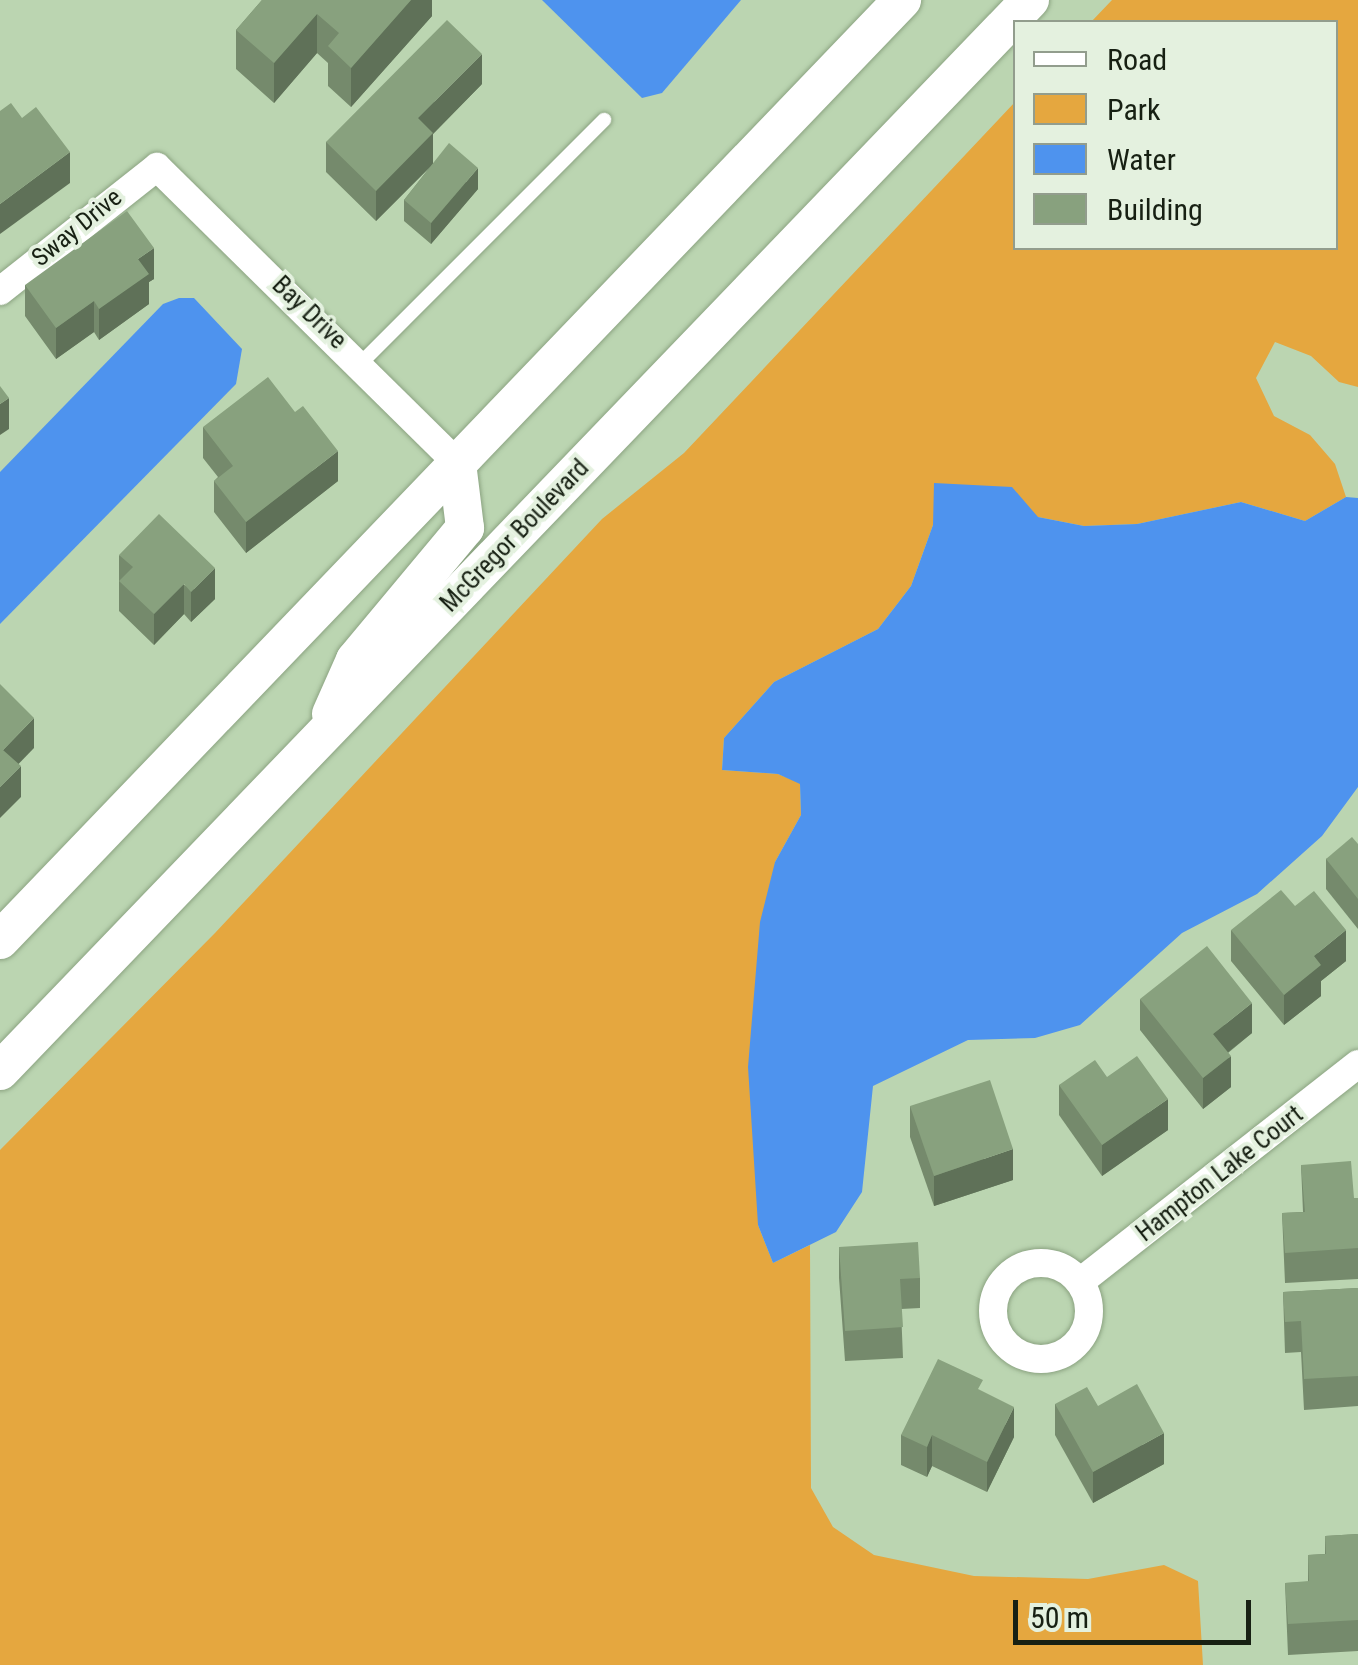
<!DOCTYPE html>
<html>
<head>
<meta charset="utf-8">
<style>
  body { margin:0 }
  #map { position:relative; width:1358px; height:1665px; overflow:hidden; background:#bbd5b1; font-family:"Roboto Condensed",sans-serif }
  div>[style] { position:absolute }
  .green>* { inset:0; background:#e5a73f }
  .water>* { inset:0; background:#4e93ee }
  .roads { filter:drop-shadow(0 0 2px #8ba381) drop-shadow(0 0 2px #8ba381) }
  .lane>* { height:14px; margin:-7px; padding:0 7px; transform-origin:7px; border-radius:7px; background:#fff }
  .street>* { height:28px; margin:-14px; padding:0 14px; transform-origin:14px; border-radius:14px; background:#fff }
  .street>.ring { margin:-14px; padding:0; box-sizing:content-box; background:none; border:28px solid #fff; border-radius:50% }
  .secondary>* { height:38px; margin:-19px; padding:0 19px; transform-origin:19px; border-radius:19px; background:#fff }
  .wall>* { inset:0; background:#758a6c }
  .shaded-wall>* { inset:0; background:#5f7158 }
  .building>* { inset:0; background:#88a17e }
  span { translate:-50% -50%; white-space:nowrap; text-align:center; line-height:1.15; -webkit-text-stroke:8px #e4f1df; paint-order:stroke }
  .street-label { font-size:25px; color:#172013 }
  .legend { position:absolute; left:1013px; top:20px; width:325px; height:230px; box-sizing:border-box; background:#e4f1df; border:2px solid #929d8d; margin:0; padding:12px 18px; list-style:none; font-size:30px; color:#172013 }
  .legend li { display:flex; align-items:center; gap:20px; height:50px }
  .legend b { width:50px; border:2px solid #929d8d }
  .scale { position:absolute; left:1013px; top:1600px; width:238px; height:45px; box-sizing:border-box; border:5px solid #172013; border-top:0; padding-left:12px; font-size:30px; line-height:35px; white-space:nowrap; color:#172013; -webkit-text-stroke:8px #e4f1df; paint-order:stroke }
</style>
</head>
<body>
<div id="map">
  <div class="green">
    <i style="clip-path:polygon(1112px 0,1358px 0,1358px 387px,1339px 382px,1311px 356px,1275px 342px,1256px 378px,1274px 416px,1310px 435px,1335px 464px,1346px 497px,1305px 521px,1241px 502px,1137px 524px,1084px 526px,1038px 517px,933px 525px,911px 586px,878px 629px,774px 682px,724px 738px,722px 770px,778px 774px,800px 783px,801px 815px,775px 862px,758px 1225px,773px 1263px,810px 1245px,811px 1488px,833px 1527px,874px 1555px,974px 1576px,1088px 1579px,1164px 1565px,1198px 1581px,1203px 1665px,0 1665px,0 1150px,215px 933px,602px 519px,684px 453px,1015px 102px,1016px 248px,1336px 248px,1336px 22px,1091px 22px)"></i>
  </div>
  <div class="water">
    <i style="clip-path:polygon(542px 0,741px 0,662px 93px,642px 98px)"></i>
    <i style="clip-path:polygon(179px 298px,194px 298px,242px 349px,236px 384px,0 624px,0 472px,163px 304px)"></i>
    <i style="clip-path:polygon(934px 483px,1012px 487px,1038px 517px,1084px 526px,1137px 524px,1241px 502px,1305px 521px,1346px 497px,1358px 498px,1358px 787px,1322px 836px,1257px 894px,1182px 933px,1080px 1025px,1035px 1038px,968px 1040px,873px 1086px,862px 1192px,836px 1232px,773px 1263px,758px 1225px,748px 1067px,760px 922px,775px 862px,801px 815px,800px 784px,778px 774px,722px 770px,724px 738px,774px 682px,878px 629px,911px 586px,933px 525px)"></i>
  </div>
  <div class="roads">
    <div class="lane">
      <i style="left:361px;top:363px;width:344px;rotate:-45deg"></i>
    </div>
    <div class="street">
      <i style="left:0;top:291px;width:200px;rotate:-38.3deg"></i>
      <i style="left:157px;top:167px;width:421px;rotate:44.6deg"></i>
      <i class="ring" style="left:993px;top:1263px;width:68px;height:68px"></i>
      <i style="left:1080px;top:1282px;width:353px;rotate:-38.1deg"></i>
    </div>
    <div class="secondary">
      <i style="left:331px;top:714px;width:59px;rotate:-66deg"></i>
      <i style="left:355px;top:660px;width:172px;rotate:-50.2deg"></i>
      <i style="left:465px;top:528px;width:65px;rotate:-97deg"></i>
      <i style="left:0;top:940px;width:1303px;rotate:-46.18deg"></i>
      <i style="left:0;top:1071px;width:1486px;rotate:-46.12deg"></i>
    </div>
  </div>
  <div class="wall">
    <i style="clip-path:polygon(262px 0,432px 0,432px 16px,351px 107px,328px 86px,328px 63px,317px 53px,274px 103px,236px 69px,236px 30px)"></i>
    <i style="clip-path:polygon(482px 84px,433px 134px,433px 163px,478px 189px,431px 244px,404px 221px,404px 200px,430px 167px,376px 221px,326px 172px,326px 142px)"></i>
    <i style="clip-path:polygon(154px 279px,149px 282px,149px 304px,99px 340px,94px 332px,56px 359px,25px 316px,25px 285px)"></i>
    <i style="clip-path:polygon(203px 427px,338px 481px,246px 553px,214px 512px,214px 481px,218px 477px,203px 458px)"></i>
    <i style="clip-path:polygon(119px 555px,215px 599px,191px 622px,184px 614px,154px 645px,119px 611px)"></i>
    <i style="clip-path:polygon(1358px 844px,1358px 929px,1326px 889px,1326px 859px)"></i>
    <i style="clip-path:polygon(1231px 930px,1346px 961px,1321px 981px,1321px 996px,1284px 1025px,1231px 961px)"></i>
    <i style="clip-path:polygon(1140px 999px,1252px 1033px,1228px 1053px,1231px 1087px,1203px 1109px,1140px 1030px)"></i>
    <i style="clip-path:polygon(1107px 1077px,1168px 1130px,1102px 1176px,1059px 1115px,1059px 1085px)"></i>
    <i style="clip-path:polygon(910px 1106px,1013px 1180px,934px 1206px,910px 1137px)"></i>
    <i style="clip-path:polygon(1301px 1165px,1354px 1198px,1358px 1198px,1358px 1279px,1285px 1283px,1282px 1213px,1303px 1212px)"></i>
    <i style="clip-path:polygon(839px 1247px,920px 1278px,920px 1308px,901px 1309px,903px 1358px,845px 1361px,839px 1278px)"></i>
    <i style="clip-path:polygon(1358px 1288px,1358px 1406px,1304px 1410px,1301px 1352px,1285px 1353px,1283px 1292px)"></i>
    <i style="clip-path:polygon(983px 1392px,1014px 1437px,987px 1492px,932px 1466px,927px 1477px,901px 1465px,901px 1435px)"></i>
    <i style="clip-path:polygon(1055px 1404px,1098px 1406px,1164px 1464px,1093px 1503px,1055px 1435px)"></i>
    <i style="clip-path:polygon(1358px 1534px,1358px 1651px,1288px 1655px,1285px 1583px,1308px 1582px,1308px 1555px,1325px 1554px,1325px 1536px)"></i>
  </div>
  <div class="shaded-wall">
    <i style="clip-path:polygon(411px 0,432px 0,432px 16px,351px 107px,351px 68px)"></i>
    <i style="clip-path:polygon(317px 14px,317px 53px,274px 103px,274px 63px)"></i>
    <i style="clip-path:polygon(482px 54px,482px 84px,433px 134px,433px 164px,376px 221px,376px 191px,418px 118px)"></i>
    <i style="clip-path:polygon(70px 152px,70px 183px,0 234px,0 204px)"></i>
    <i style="clip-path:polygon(478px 168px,478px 189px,431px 244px,431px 223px)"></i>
    <i style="clip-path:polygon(154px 248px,154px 279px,149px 282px,149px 304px,99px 340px,99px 309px,138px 259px)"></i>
    <i style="clip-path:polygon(94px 301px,94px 332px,56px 359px,56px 328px)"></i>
    <i style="clip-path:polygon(9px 398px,9px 429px,0 435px,0 404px)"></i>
    <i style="clip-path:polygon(338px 451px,338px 481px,246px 553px,246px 522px)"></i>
    <i style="clip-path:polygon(215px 568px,215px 599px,191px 622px,191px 592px)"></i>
    <i style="clip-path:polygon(184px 584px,184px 614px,154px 645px,154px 614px)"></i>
    <i style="clip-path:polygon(34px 718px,34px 748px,3px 780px,3px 750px)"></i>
    <i style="clip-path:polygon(21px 766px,21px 797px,0 818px,0 787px)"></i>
    <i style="clip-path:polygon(1346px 930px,1346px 961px,1321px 981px,1321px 996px,1284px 1025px,1284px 995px,1314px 956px)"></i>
    <i style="clip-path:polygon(1252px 1003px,1252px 1033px,1213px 1064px,1213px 1034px)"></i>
    <i style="clip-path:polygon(1231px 1056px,1231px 1087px,1203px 1109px,1203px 1078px)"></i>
    <i style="clip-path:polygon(1168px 1099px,1168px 1130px,1102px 1176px,1102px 1145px)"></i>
    <i style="clip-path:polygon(1013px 1149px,1013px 1180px,934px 1206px,934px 1176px)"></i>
    <i style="clip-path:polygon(1014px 1407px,1014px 1437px,987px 1492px,987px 1462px)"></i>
    <i style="clip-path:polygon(1164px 1433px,1164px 1464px,1093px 1503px,1093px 1472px)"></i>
    <i style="clip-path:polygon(932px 1435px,932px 1466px,927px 1477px,927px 1447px)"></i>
  </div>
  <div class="building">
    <i style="clip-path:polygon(262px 0,411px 0,351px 68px,328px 46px,339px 33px,317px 14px,274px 63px,236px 30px)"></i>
    <i style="clip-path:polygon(447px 20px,482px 54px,418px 118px,433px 133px,376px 191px,326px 142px)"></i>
    <i style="clip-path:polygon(11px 103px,22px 118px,36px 107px,70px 152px,0 204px,0 111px)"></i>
    <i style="clip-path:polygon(449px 143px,478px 168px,431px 223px,404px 200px)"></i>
    <i style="clip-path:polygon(127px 211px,154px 248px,138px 259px,149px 274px,99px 309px,94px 301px,56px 328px,25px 285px)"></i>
    <i style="clip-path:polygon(268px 377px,295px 412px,303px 406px,338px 451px,246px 522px,214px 481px,233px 466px,203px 427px)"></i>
    <i style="clip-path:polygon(0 386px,9px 398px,0 404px)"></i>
    <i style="clip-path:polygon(159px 514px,215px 568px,191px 592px,184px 584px,154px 614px,119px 581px,133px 567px,119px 555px)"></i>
    <i style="clip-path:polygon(0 684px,34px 718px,3px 750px,21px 766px,0 787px)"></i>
    <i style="clip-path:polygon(1352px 837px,1358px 844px,1358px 899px,1326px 859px)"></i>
    <i style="clip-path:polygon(1281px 890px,1295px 906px,1314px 891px,1346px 930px,1314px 956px,1321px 965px,1284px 995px,1231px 930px)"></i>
    <i style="clip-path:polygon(1207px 946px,1252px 1003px,1213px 1034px,1231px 1056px,1203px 1078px,1140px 999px)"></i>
    <i style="clip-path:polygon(1137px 1056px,1168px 1099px,1102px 1145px,1059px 1085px,1095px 1060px,1107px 1077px)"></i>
    <i style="clip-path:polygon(990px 1080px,1013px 1149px,934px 1176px,910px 1106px)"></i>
    <i style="clip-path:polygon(1351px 1161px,1354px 1198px,1358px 1198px,1358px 1248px,1285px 1253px,1282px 1213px,1305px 1212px,1301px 1165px)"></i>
    <i style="clip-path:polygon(918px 1242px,920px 1278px,900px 1279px,903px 1327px,845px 1331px,839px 1247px)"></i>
    <i style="clip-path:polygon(1358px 1288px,1358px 1376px,1304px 1379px,1301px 1321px,1285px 1322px,1283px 1292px)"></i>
    <i style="clip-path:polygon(938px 1359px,983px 1380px,978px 1389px,1014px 1407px,987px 1462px,932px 1435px,927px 1447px,901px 1435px)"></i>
    <i style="clip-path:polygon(1137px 1384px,1164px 1433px,1093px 1472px,1055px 1404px,1087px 1387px,1098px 1406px)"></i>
    <i style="clip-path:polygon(1358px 1534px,1358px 1620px,1288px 1624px,1285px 1583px,1309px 1581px,1308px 1555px,1326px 1554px,1325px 1536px)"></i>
  </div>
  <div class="street-label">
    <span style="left:77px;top:228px;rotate:-39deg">Sway Drive</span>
    <span style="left:309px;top:313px;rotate:44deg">Bay Drive</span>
    <span style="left:515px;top:536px;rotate:-46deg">McGregor Boulevard</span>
    <span style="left:1220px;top:1174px;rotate:-38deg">Hampton Lake Court</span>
  </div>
  <ul class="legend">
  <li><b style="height:12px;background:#fff"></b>Road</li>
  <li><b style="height:28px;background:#e5a73f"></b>Park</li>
  <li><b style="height:28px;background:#4e93ee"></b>Water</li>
  <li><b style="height:28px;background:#88a17e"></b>Building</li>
  </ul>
  <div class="scale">50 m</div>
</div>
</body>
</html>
